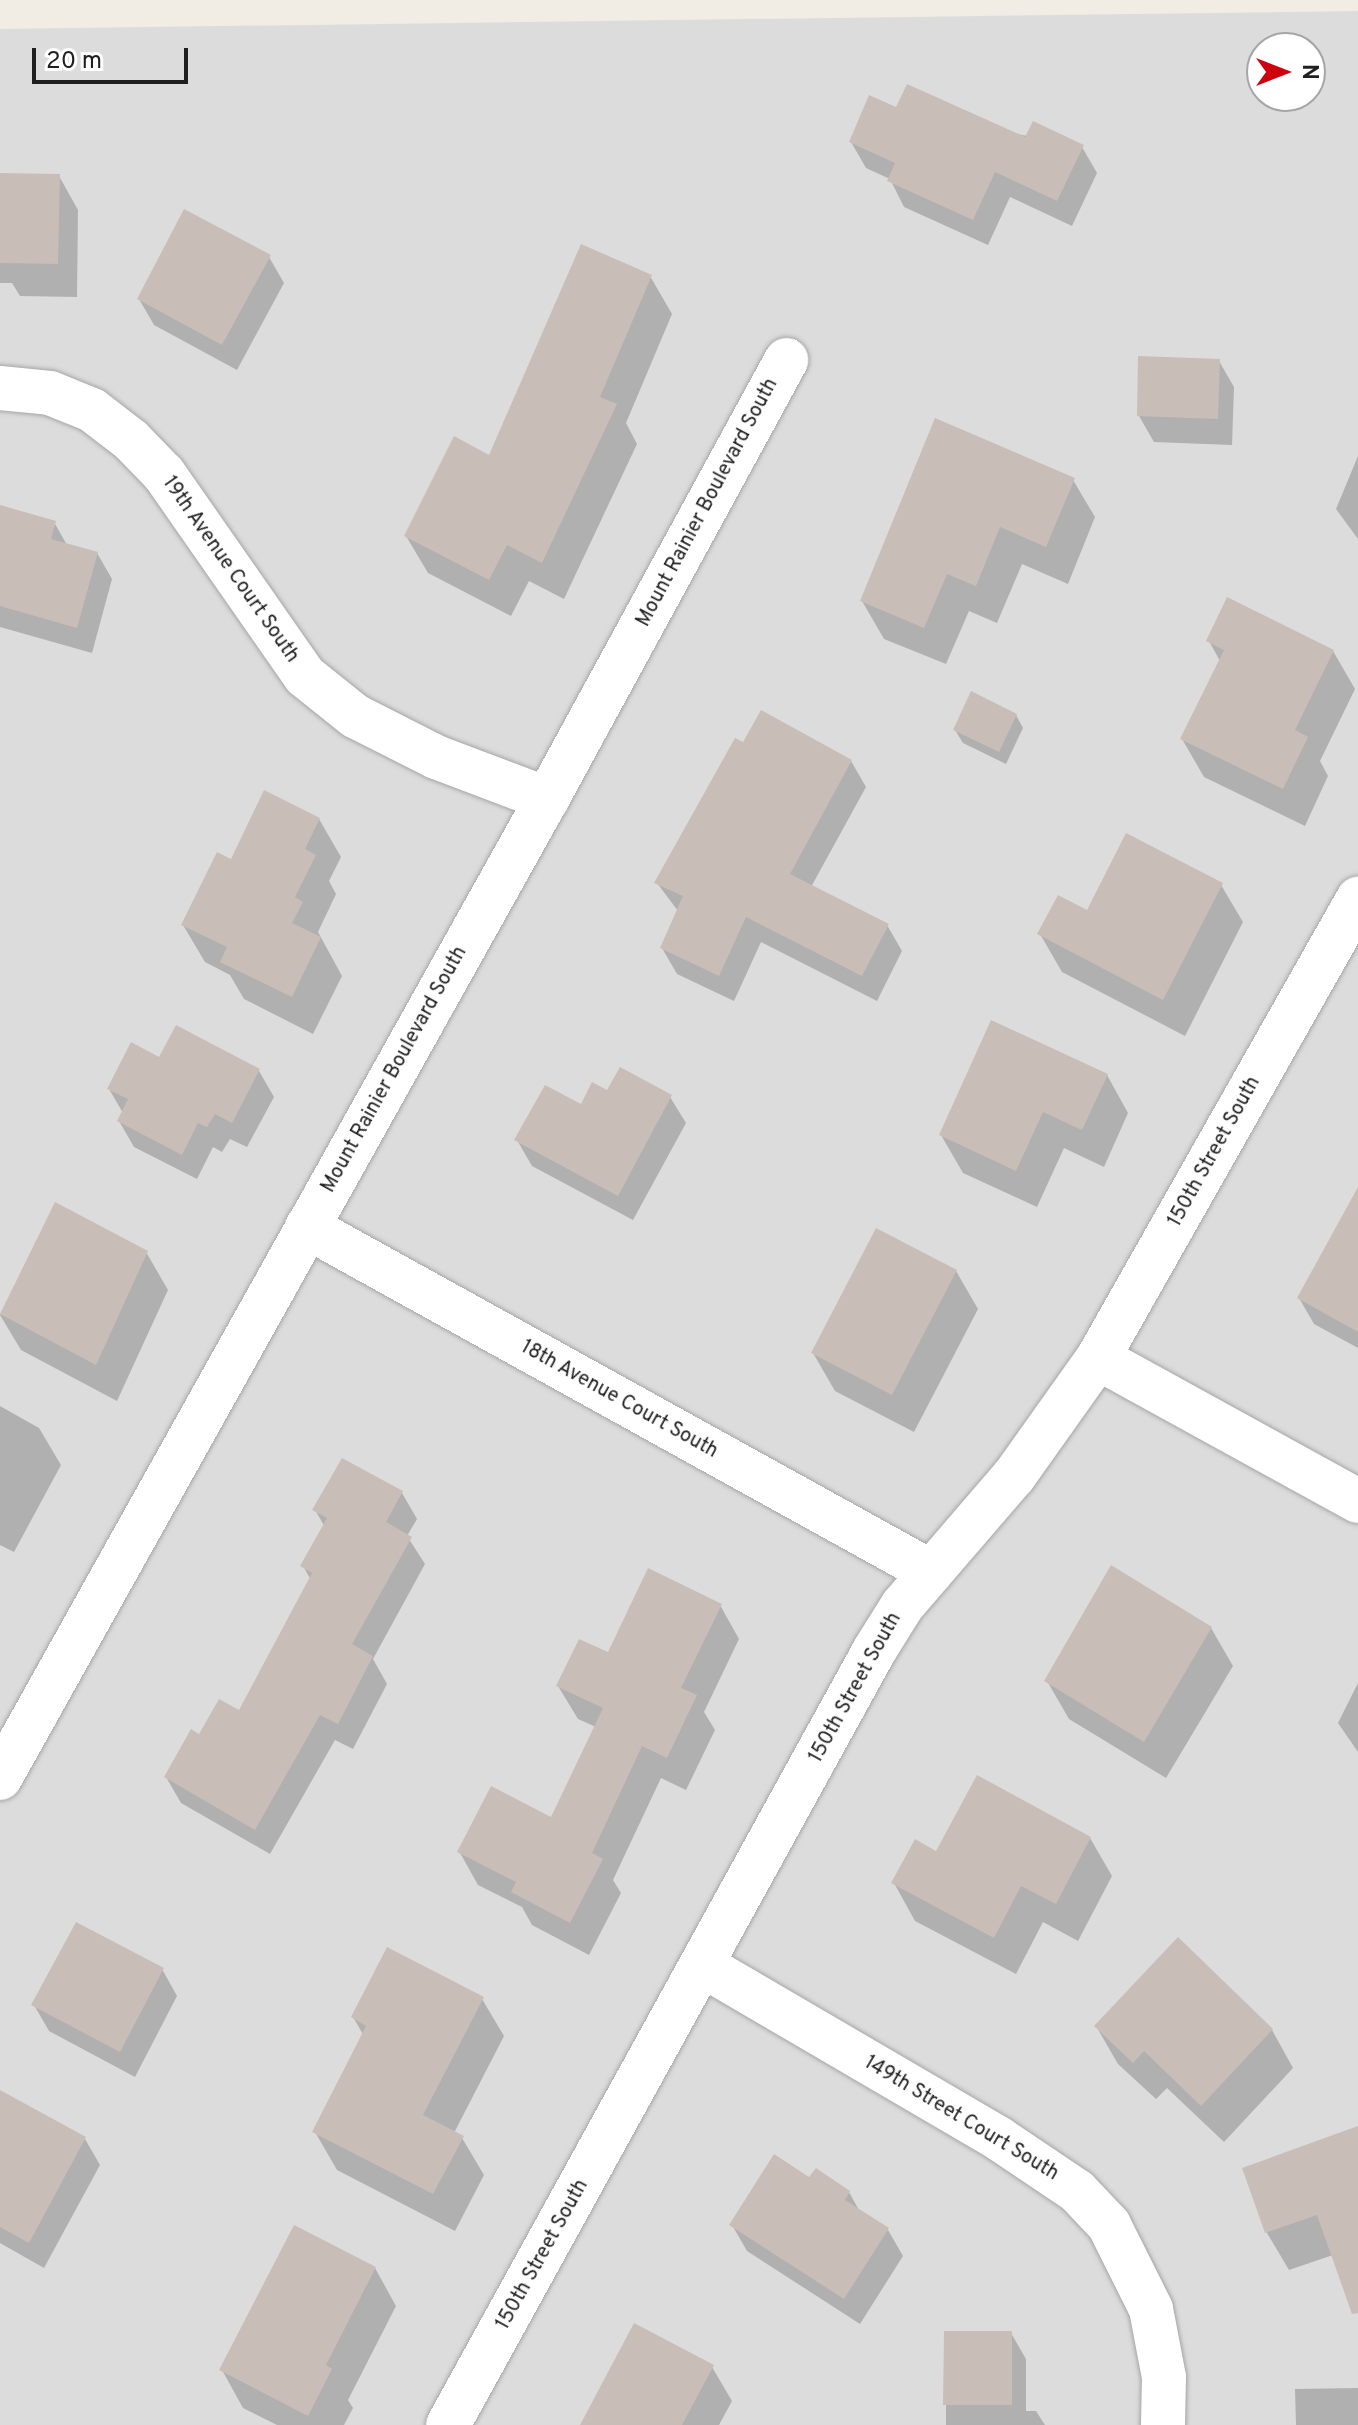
<!DOCTYPE html>
<html>
<head>
<meta charset="utf-8">
<style>
  body { margin:0 }
  #map { position:relative; width:1358px; height:2425px; overflow:hidden; background:#f1ece4; font-family:Overpass,sans-serif }
  div>[style] { position:absolute }
  .residential>* { inset:0; background:#dddcdc }
  .shadow>* { inset:0; background:#0003 }
  .building>* { inset:0; background:#c9bdb7 }
  .roads { filter:drop-shadow(0 0 2px #a6a6a6) drop-shadow(0 0 2px #a6a6a6) }
  .street>* { height:44px; margin:-22px; padding:0 22px; transform-origin:22px; border-radius:22px; background:#fff }
  span { translate:-50% -50%; white-space:nowrap; text-align:center; line-height:1.15; -webkit-text-stroke:7px #fff; paint-order:stroke }
  .street-label { font-size:20px; color:#1f1f1f }
  .north { position:absolute; left:1246px; top:32px; width:80px; height:80px; box-sizing:border-box; background:#fff; border:2px solid #a5a5a5; border-radius:50%; rotate:90deg; font-size:22px; font-weight:700; line-height:32px; text-align:center; color:#1f1f1f }
  .north::after { content:''; display:block; margin:auto; width:28px; height:36px; background:#cd000c; clip-path:polygon(50% 0,100% 100%,50% 72%,0 100%) }
  .scale { position:absolute; left:32px; top:48px; width:156px; height:36px; box-sizing:border-box; border:4px solid #1f1f1f; border-top:0; padding-left:10px; font-size:24px; line-height:28px; white-space:nowrap; color:#1f1f1f; -webkit-text-stroke:6px #fff; paint-order:stroke }
</style>
</head>
<body>
<div id="map">
  <div class="residential">
    <i style="clip-path:polygon(evenodd,1358px 11px,1358px 2425px,0 2425px,0 29px,1358px 11px,1262px 48px,1310px 48px,1310px 96px,1262px 96px,1262px 48px)"></i>
  </div>
  <div class="shadow">
    <i style="clip-path:polygon(897px 110px,1082px 147px,1097px 173px,1072px 226px,1010px 197px,988px 245px,904px 207px,890px 179px,866px 168px,851px 142px)"></i>
    <i style="clip-path:polygon(0 175px,59px 176px,78px 210px,77px 297px,20px 296px,12px 283px,0 283px)"></i>
    <i style="clip-path:polygon(269px 257px,284px 283px,237px 370px,154px 325px,139px 299px)"></i>
    <i style="clip-path:polygon(650px 276px,672px 314px,626px 423px,637px 444px,564px 599px,529px 581px,511px 616px,428px 573px,406px 536px,490px 457px)"></i>
    <i style="clip-path:polygon(1219px 361px,1234px 387px,1232px 445px,1154px 442px,1139px 416px)"></i>
    <i style="clip-path:polygon(1358px 456px,1358px 539px,1336px 509px)"></i>
    <i style="clip-path:polygon(1073px 480px,1095px 517px,1068px 584px,1022px 564px,997px 623px,969px 611px,946px 664px,884px 639px,862px 601px)"></i>
    <i style="clip-path:polygon(0 508px,54px 522px,67px 545px,97px 553px,112px 579px,92px 653px,0 627px)"></i>
    <i style="clip-path:polygon(1209px 641px,1333px 651px,1355px 689px,1320px 761px,1328px 776px,1305px 826px,1204px 777px,1182px 739px,1220px 661px)"></i>
    <i style="clip-path:polygon(1016px 715px,1023px 728px,1006px 764px,963px 743px,955px 730px)"></i>
    <i style="clip-path:polygon(744px 744px,851px 761px,866px 787px,811px 887px,887px 925px,902px 951px,877px 1001px,761px 942px,734px 1001px,677px 974px,662px 948px,678px 911px,657px 883px)"></i>
    <i style="clip-path:polygon(319px 819px,341px 857px,329px 881px,336px 894px,318px 932px,342px 976px,313px 1034px,244px 999px,230px 975px,205px 962px,183px 925px,232px 862px)"></i>
    <i style="clip-path:polygon(1221px 885px,1243px 922px,1185px 1036px,1062px 972px,1040px 934px)"></i>
    <i style="clip-path:polygon(160px 1059px,259px 1071px,274px 1097px,247px 1147px,230px 1139px,222px 1152px,213px 1147px,197px 1179px,134px 1147px,119px 1121px,123px 1113px,109px 1089px)"></i>
    <i style="clip-path:polygon(1107px 1075px,1128px 1113px,1104px 1167px,1064px 1148px,1037px 1207px,963px 1173px,941px 1135px)"></i>
    <i style="clip-path:polygon(607px 1093px,670px 1097px,686px 1123px,633px 1220px,532px 1166px,517px 1140px)"></i>
    <i style="clip-path:polygon(1358px 1191px,1358px 1348px,1314px 1324px,1299px 1298px)"></i>
    <i style="clip-path:polygon(56px 1204px,146px 1252px,168px 1290px,117px 1401px,21px 1350px,0 1315px)"></i>
    <i style="clip-path:polygon(956px 1271px,978px 1309px,914px 1432px,835px 1391px,813px 1353px)"></i>
    <i style="clip-path:polygon(0 1406px,39px 1428px,61px 1465px,14px 1552px,0 1545px)"></i>
    <i style="clip-path:polygon(402px 1493px,417px 1519px,407px 1536px,425px 1564px,373px 1659px,387px 1684px,353px 1749px,335px 1740px,270px 1854px,181px 1803px,166px 1777px,200px 1737px,239px 1713px,311px 1580px,303px 1566px,325px 1527px,315px 1510px)"></i>
    <i style="clip-path:polygon(720px 1605px,739px 1639px,704px 1712px,715px 1730px,686px 1790px,661px 1778px,613px 1880px,621px 1893px,589px 1955px,532px 1925px,522px 1907px,478px 1885px,459px 1851px,552px 1820px,596px 1727px,578px 1719px,558px 1686px,608px 1655px)"></i>
    <i style="clip-path:polygon(1211px 1628px,1233px 1666px,1166px 1778px,1069px 1719px,1047px 1681px)"></i>
    <i style="clip-path:polygon(1358px 1683px,1358px 1752px,1338px 1723px)"></i>
    <i style="clip-path:polygon(1090px 1838px,1112px 1876px,1078px 1941px,1043px 1922px,1016px 1974px,915px 1921px,894px 1883px,938px 1854px)"></i>
    <i style="clip-path:polygon(162px 1969px,177px 1996px,135px 2077px,49px 2031px,34px 2005px)"></i>
    <i style="clip-path:polygon(482px 1999px,504px 2036px,454px 2133px,462px 2138px,484px 2175px,455px 2231px,337px 2170px,315px 2132px,364px 2036px,353px 2017px)"></i>
    <i style="clip-path:polygon(1096px 2026px,1272px 2030px,1293px 2068px,1224px 2142px,1167px 2088px,1156px 2099px,1118px 2064px)"></i>
    <i style="clip-path:polygon(0 2092px,85px 2139px,100px 2165px,44px 2268px,0 2243px)"></i>
    <i style="clip-path:polygon(1358px 2128px,1358px 2311px,1333px 2255px,1289px 2270px,1267px 2233px,1245px 2169px)"></i>
    <i style="clip-path:polygon(810px 2180px,849px 2192px,860px 2212px,888px 2230px,903px 2256px,860px 2324px,747px 2251px,732px 2225px)"></i>
    <i style="clip-path:polygon(375px 2268px,396px 2306px,348px 2400px,353px 2408px,344px 2425px,277px 2425px,243px 2408px,222px 2370px)"></i>
    <i style="clip-path:polygon(946px 2333px,1011px 2333px,1026px 2359px,1026px 2411px,1036px 2411px,1045px 2425px,946px 2425px)"></i>
    <i style="clip-path:polygon(712px 2367px,732px 2401px,719px 2425px,582px 2425px)"></i>
    <i style="clip-path:polygon(1358px 2388px,1358px 2425px,1296px 2425px,1295px 2389px)"></i>
  </div>
  <div class="building">
    <i style="clip-path:polygon(907px 84px,1025px 137px,1033px 121px,1084px 145px,1057px 201px,995px 172px,973px 220px,887px 181px,895px 163px,849px 142px,869px 95px,896px 107px)"></i>
    <i style="clip-path:polygon(0 173px,60px 174px,58px 264px,0 263px)"></i>
    <i style="clip-path:polygon(184px 209px,271px 255px,222px 345px,137px 299px)"></i>
    <i style="clip-path:polygon(581px 244px,652px 275px,600px 397px,617px 404px,542px 563px,507px 545px,489px 580px,404px 536px,454px 436px,489px 455px)"></i>
    <i style="clip-path:polygon(1138px 356px,1220px 359px,1218px 419px,1137px 416px)"></i>
    <i style="clip-path:polygon(935px 418px,1075px 478px,1046px 547px,1000px 527px,976px 586px,947px 574px,924px 628px,860px 601px)"></i>
    <i style="clip-path:polygon(0 505px,56px 521px,51px 539px,98px 552px,77px 628px,0 606px)"></i>
    <i style="clip-path:polygon(1227px 597px,1334px 650px,1295px 730px,1308px 737px,1283px 789px,1180px 739px,1224px 650px,1206px 641px)"></i>
    <i style="clip-path:polygon(971px 691px,1017px 714px,999px 752px,953px 730px)"></i>
    <i style="clip-path:polygon(761px 710px,852px 760px,790px 874px,889px 924px,862px 976px,746px 917px,719px 976px,660px 948px,683px 896px,654px 883px,735px 738px,743px 742px)"></i>
    <i style="clip-path:polygon(264px 790px,320px 818px,305px 849px,316px 855px,295px 897px,303px 902px,292px 923px,321px 937px,292px 997px,220px 962px,227px 947px,181px 925px,217px 852px,231px 859px)"></i>
    <i style="clip-path:polygon(1126px 833px,1223px 883px,1163px 1000px,1037px 934px,1058px 895px,1087px 910px)"></i>
    <i style="clip-path:polygon(991px 1020px,1108px 1074px,1082px 1130px,1043px 1112px,1016px 1171px,939px 1135px)"></i>
    <i style="clip-path:polygon(176px 1025px,260px 1069px,232px 1123px,215px 1114px,207px 1127px,198px 1123px,182px 1155px,117px 1121px,128px 1099px,107px 1089px,131px 1042px,159px 1057px)"></i>
    <i style="clip-path:polygon(620px 1067px,672px 1095px,618px 1196px,514px 1140px,545px 1085px,581px 1104px,592px 1082px,607px 1090px)"></i>
    <i style="clip-path:polygon(1358px 1187px,1358px 1332px,1297px 1298px)"></i>
    <i style="clip-path:polygon(55px 1202px,148px 1251px,96px 1365px,0 1314px)"></i>
    <i style="clip-path:polygon(876px 1228px,957px 1270px,892px 1395px,811px 1353px)"></i>
    <i style="clip-path:polygon(342px 1458px,403px 1491px,386px 1522px,412px 1537px,352px 1644px,373px 1656px,338px 1724px,320px 1715px,255px 1830px,164px 1777px,191px 1729px,199px 1734px,219px 1699px,239px 1710px,312px 1573px,300px 1566px,327px 1518px,312px 1510px)"></i>
    <i style="clip-path:polygon(1111px 1565px,1212px 1627px,1144px 1742px,1044px 1681px)"></i>
    <i style="clip-path:polygon(648px 1568px,722px 1604px,681px 1688px,697px 1695px,667px 1758px,642px 1746px,592px 1853px,603px 1859px,570px 1923px,511px 1892px,516px 1882px,457px 1852px,491px 1786px,551px 1817px,603px 1708px,556px 1686px,579px 1639px,608px 1652px)"></i>
    <i style="clip-path:polygon(977px 1775px,1091px 1837px,1056px 1904px,1021px 1886px,994px 1938px,891px 1883px,915px 1839px,936px 1851px)"></i>
    <i style="clip-path:polygon(76px 1922px,164px 1968px,120px 2052px,31px 2005px)"></i>
    <i style="clip-path:polygon(1178px 1937px,1273px 2029px,1201px 2106px,1144px 2051px,1133px 2063px,1094px 2026px)"></i>
    <i style="clip-path:polygon(387px 1947px,484px 1997px,423px 2115px,464px 2136px,433px 2194px,312px 2132px,366px 2026px,351px 2017px)"></i>
    <i style="clip-path:polygon(0 2090px,86px 2137px,29px 2243px,0 2227px)"></i>
    <i style="clip-path:polygon(1358px 2126px,1358px 2313px,1352px 2314px,1317px 2215px,1265px 2233px,1242px 2168px)"></i>
    <i style="clip-path:polygon(774px 2154px,809px 2177px,816px 2168px,850px 2191px,845px 2200px,889px 2228px,844px 2299px,729px 2225px)"></i>
    <i style="clip-path:polygon(294px 2225px,376px 2267px,326px 2365px,332px 2369px,308px 2416px,219px 2370px)"></i>
    <i style="clip-path:polygon(634px 2323px,714px 2365px,682px 2425px,580px 2425px)"></i>
    <i style="clip-path:polygon(944px 2331px,1012px 2331px,1012px 2405px,943px 2405px)"></i>
  </div>
  <div class="roads">
    <div class="street">
      <i style="left:0;top:388px;width:50px;rotate:5.7deg"></i>
      <i style="left:50px;top:393px;width:45px;rotate:22deg"></i>
      <i style="left:92px;top:410px;width:49px;rotate:37.6deg"></i>
      <i style="left:131px;top:440px;width:47px;rotate:45.9deg"></i>
      <i style="left:164px;top:474px;width:246px;rotate:55.1deg"></i>
      <i style="left:305px;top:676px;width:64px;rotate:38.7deg"></i>
      <i style="left:355px;top:716px;width:91px;rotate:26.8deg"></i>
      <i style="left:436px;top:757px;width:119px;rotate:20.7deg"></i>
      <i style="left:307px;top:1227px;width:713px;rotate:28.94deg"></i>
      <i style="left:1098px;top:1358px;width:297px;rotate:28.8deg"></i>
      <i style="left:0;top:1778px;width:1121px;rotate:-60.81deg"></i>
      <i style="left:547px;top:799px;width:500px;rotate:-61.4deg"></i>
      <i style="left:704px;top:1966px;width:341px;rotate:30.3deg"></i>
      <i style="left:998px;top:2138px;width:95px;rotate:33.9deg"></i>
      <i style="left:1077px;top:2191px;width:47px;rotate:46.7deg"></i>
      <i style="left:1109px;top:2225px;width:94px;rotate:63.4deg"></i>
      <i style="left:1151px;top:2309px;width:69px;rotate:79.2deg"></i>
      <i style="left:1164px;top:2377px;width:48px;rotate:91.2deg"></i>
      <i style="left:448px;top:2425px;width:883px;rotate:-61.17deg"></i>
      <i style="left:874px;top:1651px;width:53px;rotate:-58.1deg"></i>
      <i style="left:902px;top:1606px;width:172px;rotate:-49.3deg"></i>
      <i style="left:1014px;top:1476px;width:145px;rotate:-54.6deg"></i>
      <i style="left:1098px;top:1358px;width:528px;rotate:-60.47deg"></i>
    </div>
  </div>
  <div class="street-label">
    <span style="left:708px;top:503px;rotate:-62deg">Mount Rainier Boulevard South</span>
    <span style="left:230px;top:570px;rotate:55deg">19th Avenue Court South</span>
    <span style="left:395px;top:1070px;rotate:-61deg">Mount Rainier Boulevard South</span>
    <span style="left:1215px;top:1152px;rotate:-61deg">150th Street South</span>
    <span style="left:619px;top:1400px;rotate:29deg">18th Avenue Court South</span>
    <span style="left:856px;top:1688px;rotate:-61deg">150th Street South</span>
    <span style="left:961px;top:2119px;rotate:31deg">149th Street Court South</span>
    <span style="left:543px;top:2255px;rotate:-61deg">150th Street South</span>
  </div>
  <div class="north">N</div>
  <div class="scale">20 m</div>
</div>
</body>
</html>
